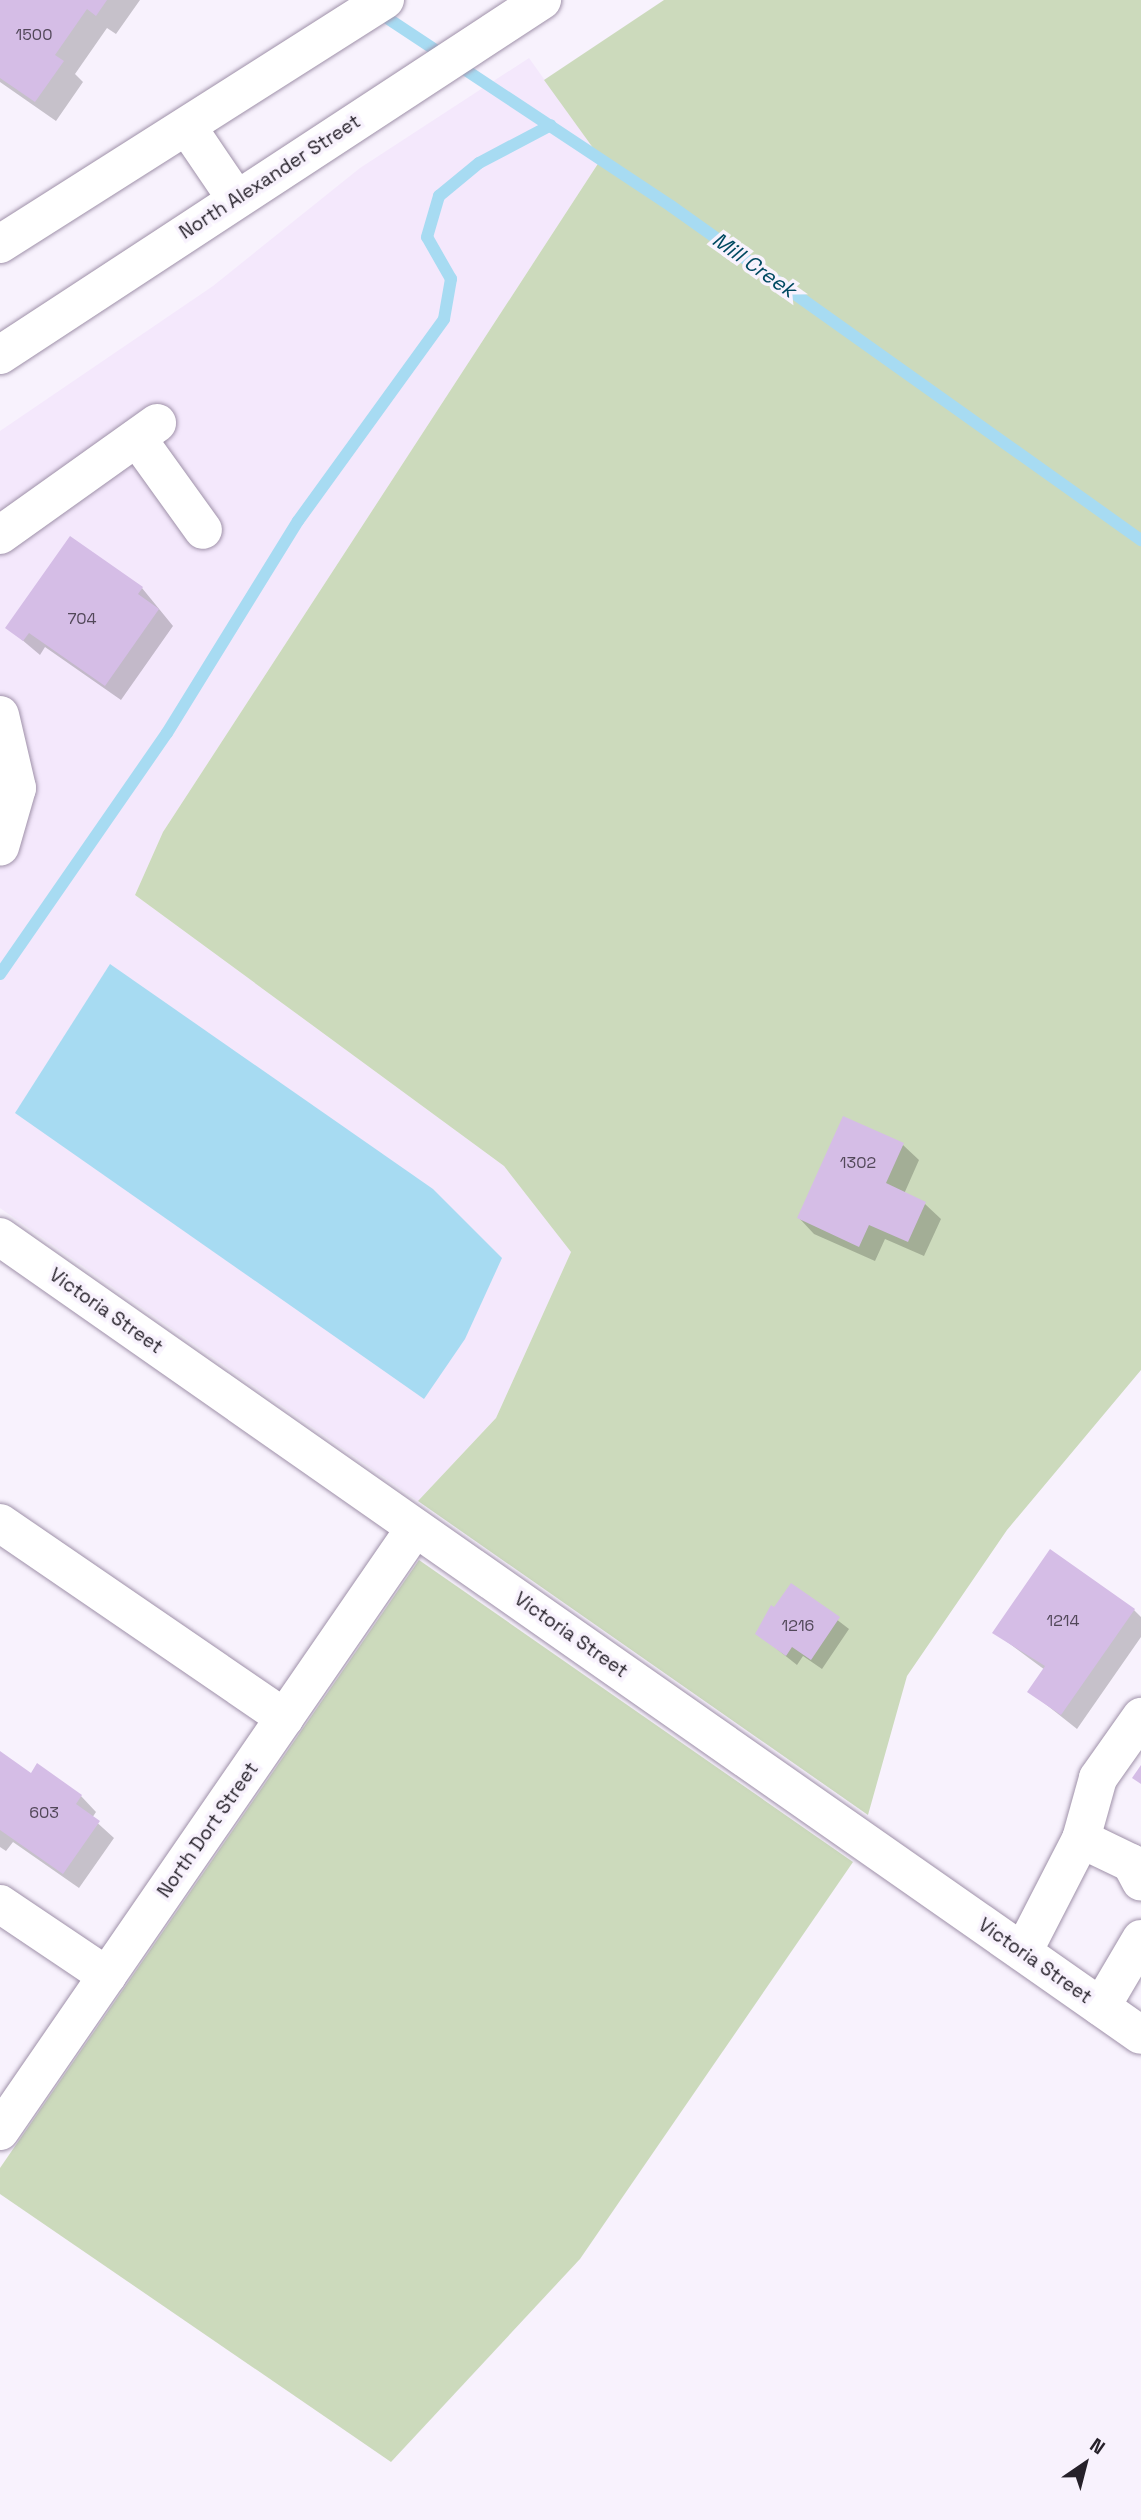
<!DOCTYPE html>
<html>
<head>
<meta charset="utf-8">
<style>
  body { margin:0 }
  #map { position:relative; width:1141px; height:2520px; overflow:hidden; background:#f8f2fd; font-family:"Space Grotesk",sans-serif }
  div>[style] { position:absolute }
  .built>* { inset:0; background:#f4e8fc }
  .green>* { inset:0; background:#ccdabc }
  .water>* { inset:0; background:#a7dbf2 }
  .shadow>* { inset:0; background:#0003 }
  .stream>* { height:12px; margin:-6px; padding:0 6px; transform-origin:6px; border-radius:6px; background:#a7dbf2 }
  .building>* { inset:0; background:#d5bde6 }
  .roads { filter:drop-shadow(0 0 2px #9f91a9) drop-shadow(0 0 2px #9f91a9) }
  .minor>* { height:38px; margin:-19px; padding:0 19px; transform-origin:19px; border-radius:19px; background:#fff }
  .major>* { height:38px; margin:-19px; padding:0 19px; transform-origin:19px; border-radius:19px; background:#fff }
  span { translate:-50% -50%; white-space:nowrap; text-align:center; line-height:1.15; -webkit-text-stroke:7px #f8f2fd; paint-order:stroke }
  .number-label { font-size:16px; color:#524859 }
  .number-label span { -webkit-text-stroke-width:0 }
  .street-label { font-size:19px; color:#26212a }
  .water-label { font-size:21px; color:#004961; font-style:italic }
  .north { position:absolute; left:1050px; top:2429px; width:70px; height:70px; -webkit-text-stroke:5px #f8f2fd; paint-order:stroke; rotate:35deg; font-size:19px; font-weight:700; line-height:28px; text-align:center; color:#26212a }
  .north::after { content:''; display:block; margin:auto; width:24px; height:32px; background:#26212a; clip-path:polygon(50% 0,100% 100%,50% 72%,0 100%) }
</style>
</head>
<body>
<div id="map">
  <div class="built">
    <i style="clip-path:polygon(529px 58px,601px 159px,163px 832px,135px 895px,504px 1166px,571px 1252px,496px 1418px,418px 1501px,0 1208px,0 431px,213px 286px,360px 168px)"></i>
  </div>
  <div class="green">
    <i style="clip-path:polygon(664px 0,1141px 0,1141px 1370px,1007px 1530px,907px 1676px,868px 1815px,418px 1501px,496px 1418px,571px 1252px,504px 1166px,135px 895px,163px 832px,601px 159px,544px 80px)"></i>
    <i style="clip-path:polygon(419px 1560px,853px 1862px,580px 2259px,391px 2462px,0 2194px,0 2168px)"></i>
  </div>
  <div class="water">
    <i style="clip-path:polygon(110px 964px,433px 1189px,502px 1258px,465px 1339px,424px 1399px,15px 1113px)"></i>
  </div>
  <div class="shadow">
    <i style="clip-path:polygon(0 0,140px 0,116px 34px,107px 28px,75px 74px,83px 82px,56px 121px,0 82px)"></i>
    <i style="clip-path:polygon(142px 588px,173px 626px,121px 700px,45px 647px,40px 655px,8px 628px)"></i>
    <i style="clip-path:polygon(903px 1145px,919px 1160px,904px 1194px,925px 1204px,941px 1219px,924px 1256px,885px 1239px,875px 1261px,814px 1234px,799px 1218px)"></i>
    <i style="clip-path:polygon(792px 1585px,849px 1629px,822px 1669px,803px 1656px,797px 1665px,758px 1634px)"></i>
    <i style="clip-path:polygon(1134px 1610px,1141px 1617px,1141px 1637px,1077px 1729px,1029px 1691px,1045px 1670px,994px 1632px)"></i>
    <i style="clip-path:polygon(0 1754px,31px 1775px,81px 1796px,96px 1812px,92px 1818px,114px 1838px,79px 1888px,13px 1842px,6px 1851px,0 1847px)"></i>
  </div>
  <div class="stream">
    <i style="left:378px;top:12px;width:351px;rotate:33.5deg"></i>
    <i style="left:671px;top:206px;width:577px;rotate:35.4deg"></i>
    <i style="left:0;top:974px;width:293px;rotate:-55.3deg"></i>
    <i style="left:167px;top:733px;width:249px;rotate:-58.3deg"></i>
    <i style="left:298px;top:521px;width:249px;rotate:-54.1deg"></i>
    <i style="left:444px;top:319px;width:41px;rotate:-80.1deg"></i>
    <i style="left:451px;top:279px;width:48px;rotate:-119.7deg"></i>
    <i style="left:427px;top:237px;width:43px;rotate:-73.7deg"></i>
    <i style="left:439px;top:196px;width:52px;rotate:-39.5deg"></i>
    <i style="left:479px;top:163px;width:81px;rotate:-27.8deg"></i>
  </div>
  <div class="building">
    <i style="clip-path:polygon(0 0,107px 0,96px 16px,87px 9px,55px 55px,64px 61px,35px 102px,0 78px)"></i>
    <i style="clip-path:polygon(70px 536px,143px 587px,138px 594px,159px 609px,105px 686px,29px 633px,23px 641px,5px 628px)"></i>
    <i style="clip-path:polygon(843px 1116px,904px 1143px,886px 1183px,926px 1202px,908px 1242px,869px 1225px,859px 1247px,797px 1218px)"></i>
    <i style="clip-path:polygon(1050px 1549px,1135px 1609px,1061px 1715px,1027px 1692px,1045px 1666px,992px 1633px)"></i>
    <i style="clip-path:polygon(791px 1583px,840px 1617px,811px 1660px,792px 1647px,786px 1656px,755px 1634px,771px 1605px,774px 1607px)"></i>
    <i style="clip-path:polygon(0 1751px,31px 1773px,37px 1763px,82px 1795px,76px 1804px,100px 1821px,63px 1874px,0 1830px)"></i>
    <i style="clip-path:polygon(1141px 1765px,1141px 1784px,1132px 1778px)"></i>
  </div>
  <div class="roads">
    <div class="minor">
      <i style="left:137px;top:438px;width:113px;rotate:54.3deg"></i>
      <i style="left:0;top:535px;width:193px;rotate:-35.5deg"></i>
      <i style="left:0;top:715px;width:75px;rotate:76.9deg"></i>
      <i style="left:17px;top:788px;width:61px;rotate:106.1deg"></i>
      <i style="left:0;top:1237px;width:1392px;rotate:34.97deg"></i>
      <i style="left:0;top:1523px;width:345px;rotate:34.4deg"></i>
      <i style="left:1081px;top:1839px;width:55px;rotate:25.6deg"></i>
      <i style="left:1131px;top:1863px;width:21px;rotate:62deg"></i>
      <i style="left:0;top:1904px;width:129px;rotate:33.9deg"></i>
      <i style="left:1023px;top:1952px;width:127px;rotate:-62.8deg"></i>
      <i style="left:1081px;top:1839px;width:63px;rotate:-74.4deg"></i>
      <i style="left:1098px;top:1778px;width:75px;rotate:-54.8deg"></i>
      <i style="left:1101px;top:2007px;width:79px;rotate:-59.5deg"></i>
      <i style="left:0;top:2131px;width:732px;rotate:-55.46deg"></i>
    </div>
    <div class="major">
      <i style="left:188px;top:128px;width:86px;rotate:55.9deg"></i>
      <i style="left:0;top:244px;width:456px;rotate:-32.4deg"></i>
      <i style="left:0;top:355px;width:648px;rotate:-33.22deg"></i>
    </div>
  </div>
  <div class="number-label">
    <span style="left:34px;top:35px">1500</span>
    <span style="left:82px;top:619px">704</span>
    <span style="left:858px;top:1163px">1302</span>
    <span style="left:1063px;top:1621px">1214</span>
    <span style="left:798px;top:1626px">1216</span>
    <span style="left:44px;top:1813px">603</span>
  </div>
  <div class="street-label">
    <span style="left:270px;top:177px;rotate:-33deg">North Alexander Street</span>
    <span style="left:106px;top:1311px;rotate:35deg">Victoria Street</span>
    <span style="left:571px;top:1635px;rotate:35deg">Victoria Street</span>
    <span style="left:208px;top:1830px;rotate:-55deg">North Dort Street</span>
    <span style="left:1035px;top:1961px;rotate:35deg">Victoria Street</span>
  </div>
  <div class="water-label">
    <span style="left:754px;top:265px;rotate:35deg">Mill Creek</span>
  </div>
  <div class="north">N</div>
</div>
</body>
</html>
